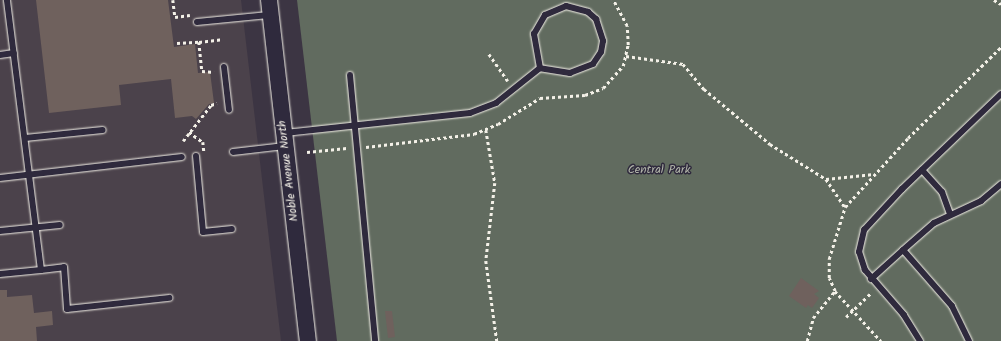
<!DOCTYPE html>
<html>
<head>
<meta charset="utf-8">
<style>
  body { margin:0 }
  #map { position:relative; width:1001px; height:341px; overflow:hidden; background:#3c3543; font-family:Kalam,sans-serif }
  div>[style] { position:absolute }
  .built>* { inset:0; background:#4b424b }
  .green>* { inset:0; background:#616b5f }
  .building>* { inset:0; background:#6f615d }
  .path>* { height:2.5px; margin-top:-1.25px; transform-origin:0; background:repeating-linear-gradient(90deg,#f4f1e8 0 3px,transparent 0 6px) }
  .roads { filter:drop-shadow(0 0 1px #f4f1e8) drop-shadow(0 0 1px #f4f1e8) }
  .service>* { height:6px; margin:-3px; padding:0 3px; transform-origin:3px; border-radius:3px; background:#2f2a3d }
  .tertiary>* { height:16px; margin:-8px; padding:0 8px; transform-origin:8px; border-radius:8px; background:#2f2a3d }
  span { translate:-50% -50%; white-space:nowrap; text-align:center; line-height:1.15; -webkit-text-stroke:3px #2f2a3d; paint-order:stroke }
  .park-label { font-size:12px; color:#b2b5aa }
  .street-label { font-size:12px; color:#f4f1e8 }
</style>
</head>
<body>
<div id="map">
  <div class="built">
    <i style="clip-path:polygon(0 0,241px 0,281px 341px,0 341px)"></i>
  </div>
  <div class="green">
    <i style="clip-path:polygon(297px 0,1001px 0,1001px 341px,337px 341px)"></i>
  </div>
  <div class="building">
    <i style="clip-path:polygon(36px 0,168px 0,174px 47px,195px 44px,198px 73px,210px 72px,214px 103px,209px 104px,196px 119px,192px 116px,175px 118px,171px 79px,119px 85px,121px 105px,49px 113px)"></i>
    <i style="clip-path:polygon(801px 278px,819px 291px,814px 294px,819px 298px,812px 308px,808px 305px,806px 308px,789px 296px)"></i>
    <i style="clip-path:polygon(0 290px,7px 290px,7px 297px,32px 295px,34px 313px,52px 311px,53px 325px,36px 327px,37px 341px,0 341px)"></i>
    <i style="clip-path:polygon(385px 311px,392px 311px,395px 337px,388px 338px)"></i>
  </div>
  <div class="path">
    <i style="left:173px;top:0;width:17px;rotate:83deg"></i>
    <i style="left:175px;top:17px;width:15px;rotate:-8deg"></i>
    <i style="left:994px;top:0;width:8px;rotate:30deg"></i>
    <i style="left:199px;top:42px;width:23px;rotate:-7deg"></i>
    <i style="left:177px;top:43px;width:22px;rotate:-3deg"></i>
    <i style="left:199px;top:42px;width:29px;rotate:84deg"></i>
    <i style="left:202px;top:71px;width:12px;rotate:5deg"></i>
    <i style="left:489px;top:54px;width:33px;rotate:55deg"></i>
    <i style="left:626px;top:56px;width:58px;rotate:8deg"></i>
    <i style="left:683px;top:64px;width:33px;rotate:50deg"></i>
    <i style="left:704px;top:89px;width:86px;rotate:39.8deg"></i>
    <i style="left:770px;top:144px;width:66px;rotate:32deg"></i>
    <i style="left:826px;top:179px;width:34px;rotate:56deg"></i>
    <i style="left:486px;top:130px;width:54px;rotate:80.4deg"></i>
    <i style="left:495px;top:183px;width:79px;rotate:96.6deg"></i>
    <i style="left:486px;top:261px;width:81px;rotate:82.2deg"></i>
    <i style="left:189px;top:132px;width:17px;rotate:36deg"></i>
    <i style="left:203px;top:142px;width:9px;rotate:84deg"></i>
    <i style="left:183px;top:141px;width:46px;rotate:-52.1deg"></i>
    <i style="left:211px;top:105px;width:6px;rotate:-18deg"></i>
    <i style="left:366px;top:147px;width:109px;rotate:-6.9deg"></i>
    <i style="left:474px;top:134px;width:26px;rotate:-23deg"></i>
    <i style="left:498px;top:124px;width:49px;rotate:-31.8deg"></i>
    <i style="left:540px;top:98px;width:45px;rotate:-3.8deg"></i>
    <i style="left:585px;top:95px;width:19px;rotate:-21deg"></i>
    <i style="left:603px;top:88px;width:30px;rotate:-48deg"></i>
    <i style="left:623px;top:66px;width:22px;rotate:-77deg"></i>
    <i style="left:628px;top:45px;width:19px;rotate:-93deg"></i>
    <i style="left:627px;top:26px;width:30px;rotate:-118deg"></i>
    <i style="left:307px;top:152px;width:40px;rotate:-5.7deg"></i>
    <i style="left:826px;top:179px;width:48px;rotate:-5.9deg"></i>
    <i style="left:835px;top:291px;width:14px;rotate:-115deg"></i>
    <i style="left:829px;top:278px;width:19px;rotate:-90deg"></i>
    <i style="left:829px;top:259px;width:54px;rotate:-72.9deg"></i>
    <i style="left:845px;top:207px;width:93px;rotate:-47.6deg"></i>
    <i style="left:908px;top:138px;width:130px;rotate:-44.4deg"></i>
    <i style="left:846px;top:317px;width:35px;rotate:-44deg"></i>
    <i style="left:807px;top:341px;width:24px;rotate:-75deg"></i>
    <i style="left:813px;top:318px;width:35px;rotate:-51deg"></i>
    <i style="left:835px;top:291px;width:68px;rotate:47.4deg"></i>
  </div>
  <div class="roads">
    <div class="service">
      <i style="left:566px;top:6px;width:23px;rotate:15deg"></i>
      <i style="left:588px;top:12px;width:11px;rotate:41deg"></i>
      <i style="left:596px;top:19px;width:23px;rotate:72deg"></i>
      <i style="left:603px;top:41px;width:11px;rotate:100deg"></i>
      <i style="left:601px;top:52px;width:14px;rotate:124deg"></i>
      <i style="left:593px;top:64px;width:25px;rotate:159deg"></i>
      <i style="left:570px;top:73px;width:30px;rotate:-171deg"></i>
      <i style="left:540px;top:68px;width:35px;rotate:-100deg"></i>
      <i style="left:534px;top:34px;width:22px;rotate:-60deg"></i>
      <i style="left:545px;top:15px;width:23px;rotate:-23deg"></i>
      <i style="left:197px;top:22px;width:72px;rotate:-5.6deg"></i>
      <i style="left:0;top:55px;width:14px;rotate:-8deg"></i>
      <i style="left:224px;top:67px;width:43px;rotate:83.4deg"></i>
      <i style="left:350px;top:75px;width:267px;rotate:84.6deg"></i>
      <i style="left:285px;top:133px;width:186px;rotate:-6.2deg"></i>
      <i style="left:470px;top:113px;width:28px;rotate:-21deg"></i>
      <i style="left:496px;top:103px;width:56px;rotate:-38.5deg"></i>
      <i style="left:25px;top:138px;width:78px;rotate:-5.9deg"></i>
      <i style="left:233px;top:152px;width:52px;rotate:-6.6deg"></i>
      <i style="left:196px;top:156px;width:76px;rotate:84.7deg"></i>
      <i style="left:203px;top:232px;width:29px;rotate:-6deg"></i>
      <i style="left:922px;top:170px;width:30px;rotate:48deg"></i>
      <i style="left:942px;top:192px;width:23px;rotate:70deg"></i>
      <i style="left:0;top:178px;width:183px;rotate:-6.6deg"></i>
      <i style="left:0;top:231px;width:60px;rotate:-5.7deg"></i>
      <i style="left:41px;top:270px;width:23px;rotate:-7deg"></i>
      <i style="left:64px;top:267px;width:42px;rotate:85.9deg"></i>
      <i style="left:67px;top:309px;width:103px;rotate:-6.2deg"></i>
      <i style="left:0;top:274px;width:41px;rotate:-5.6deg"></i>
      <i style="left:41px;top:270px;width:272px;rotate:-97.2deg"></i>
      <i style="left:871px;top:279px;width:43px;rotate:-42.2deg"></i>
      <i style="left:920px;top:341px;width:31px;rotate:-122deg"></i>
      <i style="left:904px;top:315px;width:60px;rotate:-130.9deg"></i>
      <i style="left:865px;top:270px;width:19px;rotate:-108deg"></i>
      <i style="left:859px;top:252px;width:23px;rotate:-77deg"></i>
      <i style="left:864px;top:230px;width:56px;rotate:-47.2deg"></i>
      <i style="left:902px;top:189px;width:137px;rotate:-43.8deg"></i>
      <i style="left:969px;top:341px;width:39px;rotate:-116deg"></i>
      <i style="left:952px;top:306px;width:74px;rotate:-131.2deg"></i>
      <i style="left:903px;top:250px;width:41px;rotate:-41.1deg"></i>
      <i style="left:934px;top:223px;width:52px;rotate:-25.1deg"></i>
      <i style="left:981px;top:201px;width:26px;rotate:-40deg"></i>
    </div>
    <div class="tertiary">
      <i style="left:269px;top:0;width:343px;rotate:83.5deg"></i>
    </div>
  </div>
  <div class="park-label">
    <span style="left:659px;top:170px">Central Park</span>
  </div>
  <div class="street-label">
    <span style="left:288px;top:171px;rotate:-97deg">Noble Avenue North</span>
  </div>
</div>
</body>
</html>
